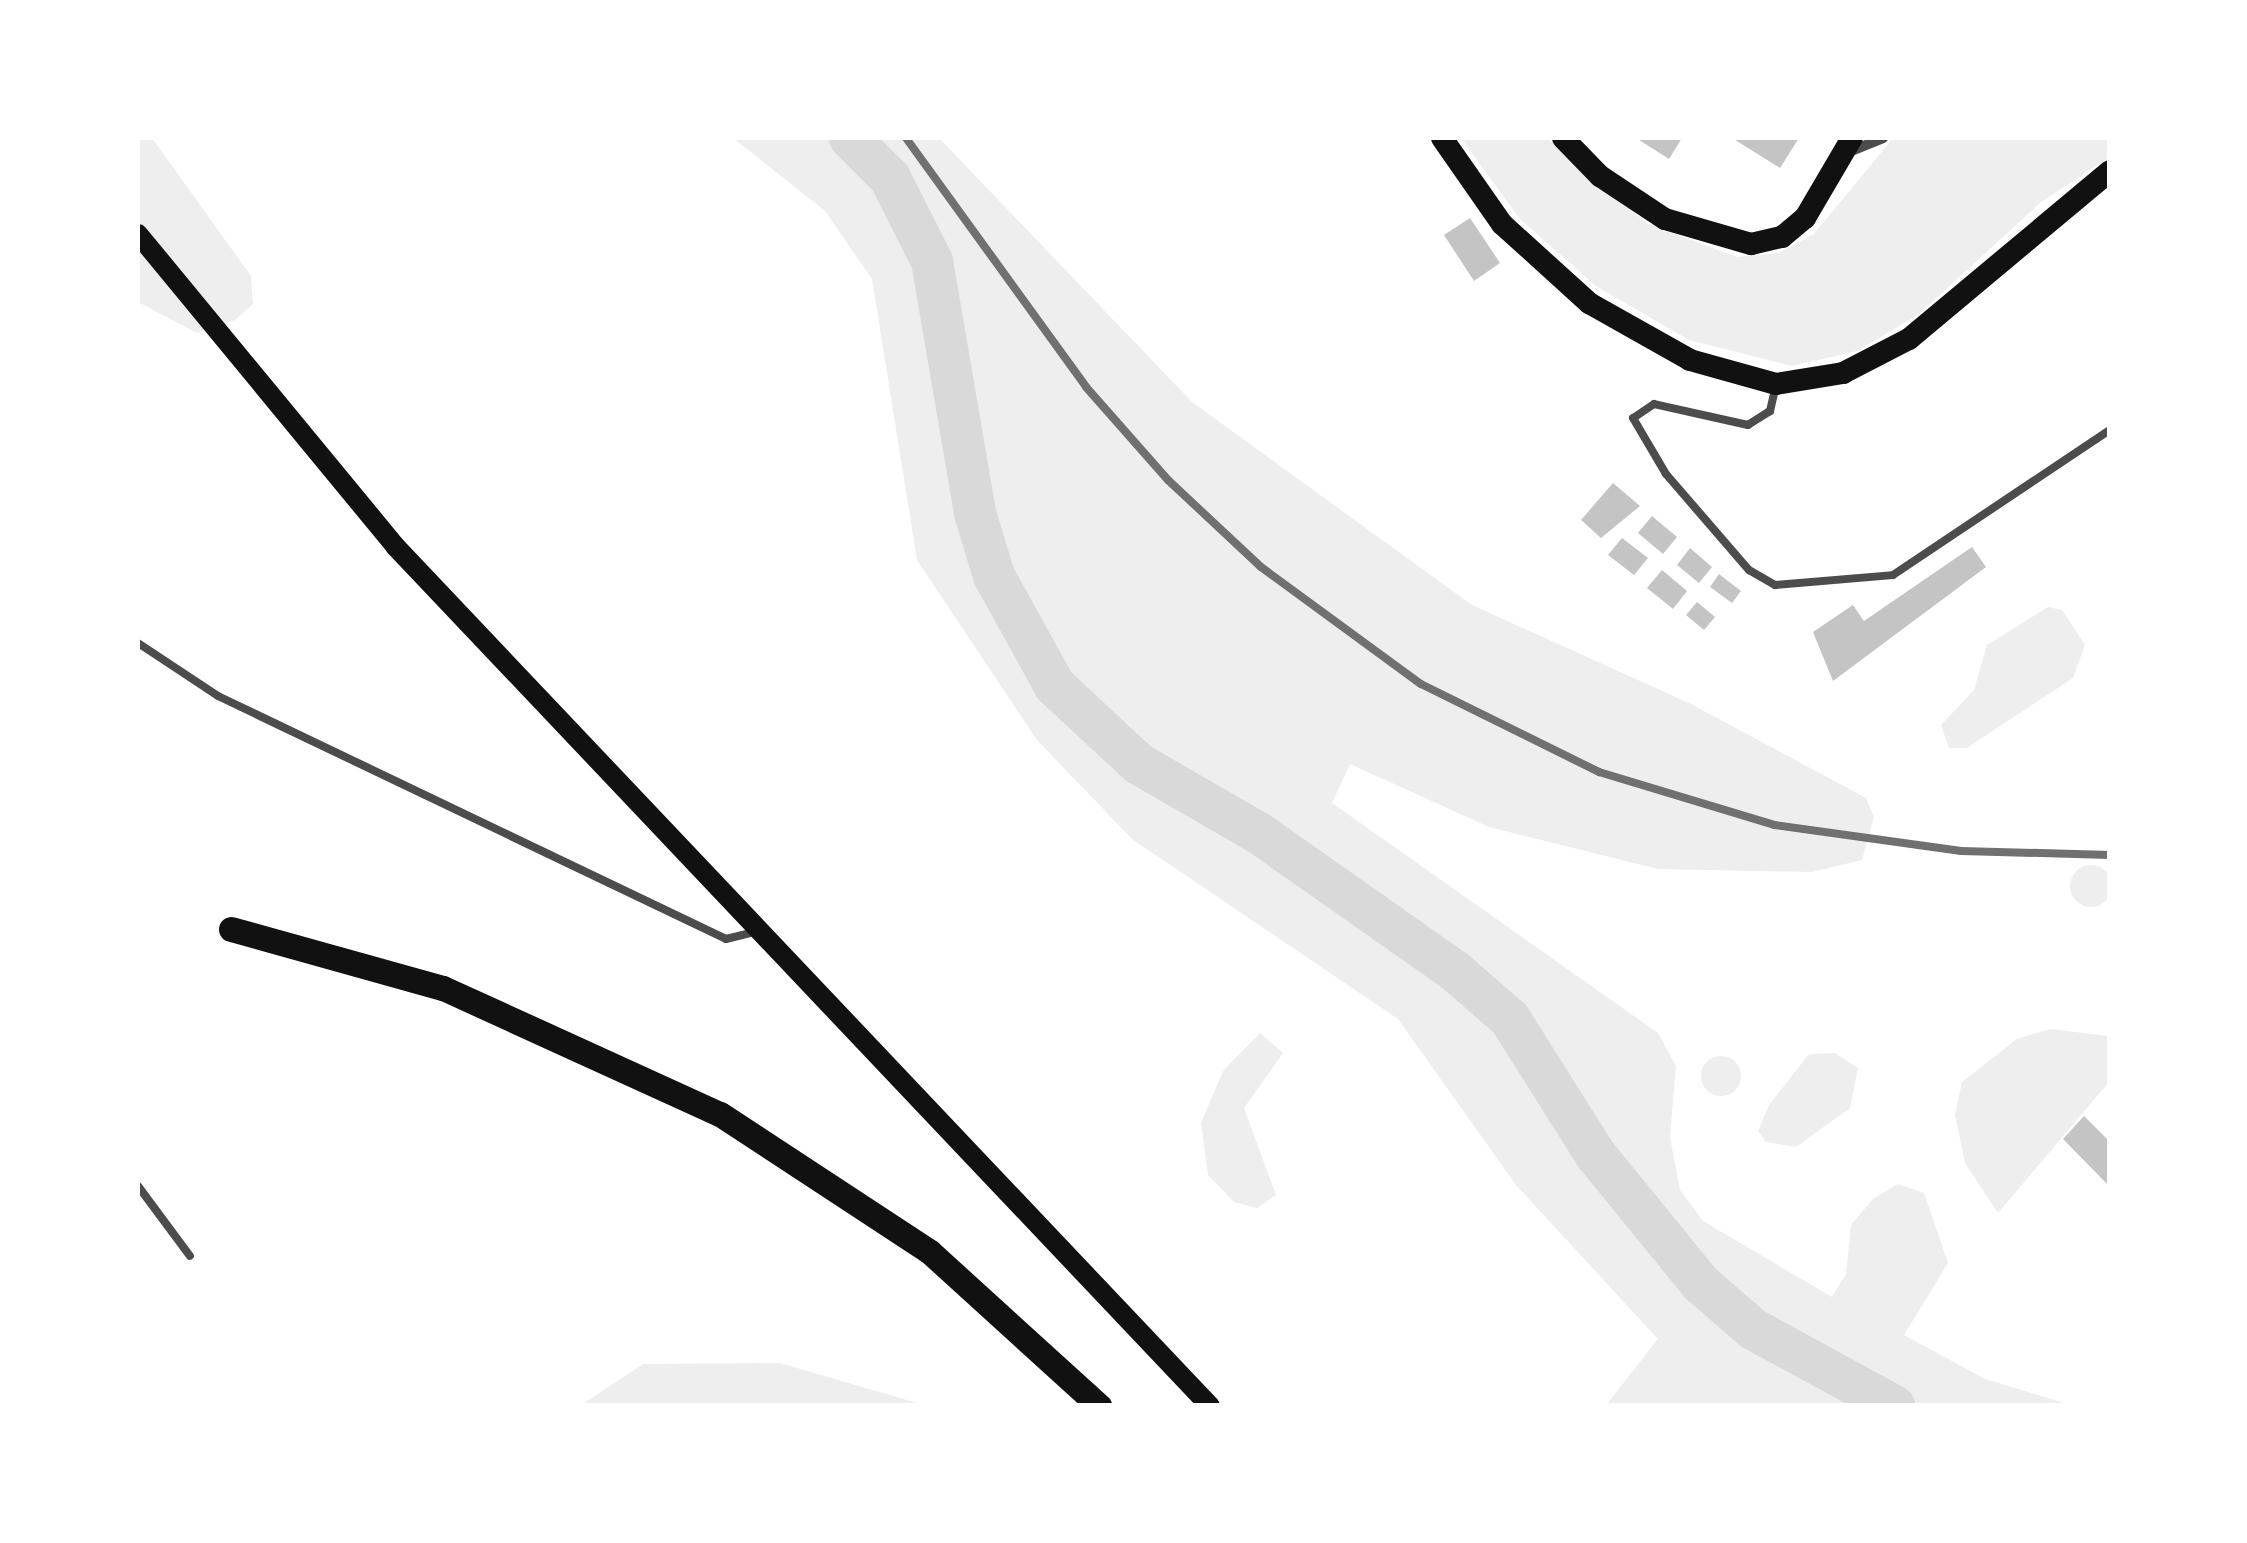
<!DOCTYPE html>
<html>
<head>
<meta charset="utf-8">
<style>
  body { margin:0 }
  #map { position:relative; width:2247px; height:1543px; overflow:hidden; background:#fff; font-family:Jost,sans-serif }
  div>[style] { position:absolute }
  .green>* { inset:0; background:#eee }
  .round { border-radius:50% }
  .river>* { height:42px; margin:-21px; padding:0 21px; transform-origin:21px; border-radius:21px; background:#d9d9d9 }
  .building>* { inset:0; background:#c4c4c4 }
  .service>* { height:8px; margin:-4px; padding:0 4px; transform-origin:4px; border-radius:4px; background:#4c4c4c }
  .minor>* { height:10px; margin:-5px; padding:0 5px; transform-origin:5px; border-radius:5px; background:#4c4c4c }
  .secondary>* { height:20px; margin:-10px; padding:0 10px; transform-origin:10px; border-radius:10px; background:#111 }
  .primary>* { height:22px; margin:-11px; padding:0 11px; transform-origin:11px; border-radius:11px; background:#111 }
  .trunk>* { height:25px; margin:-12.5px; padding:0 12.5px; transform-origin:12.5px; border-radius:12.5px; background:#111 }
  .rail>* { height:8px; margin:-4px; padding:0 4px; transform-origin:4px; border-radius:4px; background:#707070 }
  span { translate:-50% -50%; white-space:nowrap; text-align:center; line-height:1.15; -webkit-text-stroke:10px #fff; paint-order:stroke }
  .frame { position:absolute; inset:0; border:140px solid #fff; pointer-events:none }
</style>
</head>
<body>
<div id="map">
  <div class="green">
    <i style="clip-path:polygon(138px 138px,152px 138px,251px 276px,253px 304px,235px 320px,197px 333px,138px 302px)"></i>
    <i style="clip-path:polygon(733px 138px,939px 138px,1192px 402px,1472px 605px,1691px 704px,1866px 798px,1874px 817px,1862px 860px,1812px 872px,1658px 869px,1489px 827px,1350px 764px,1332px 803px,1658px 1033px,1676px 1066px,1670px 1137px,1680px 1190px,1703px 1221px,1832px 1297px,1846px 1274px,1851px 1225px,1873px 1199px,1898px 1184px,1924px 1193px,1948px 1263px,1904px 1335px,1985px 1379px,2071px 1405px,1606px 1405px,1658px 1339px,1516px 1185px,1398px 1019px,1132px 839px,1037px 740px,917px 560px,872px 279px,825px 211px)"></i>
    <i style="clip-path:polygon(1461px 138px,1547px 138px,1648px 224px,1737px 257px,1778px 253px,1814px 234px,1893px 138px,2109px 138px,2110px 157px,2041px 202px,1918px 315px,1857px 351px,1792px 366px,1689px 340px,1596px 286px,1520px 219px)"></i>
    <i style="clip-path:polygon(2048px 607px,2062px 610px,2085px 645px,2073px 678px,1967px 748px,1949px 748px,1941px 725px,1974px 690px,1987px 645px)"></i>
    <i class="round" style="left:2070px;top:865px;width:42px;height:42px"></i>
    <i style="clip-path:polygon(2050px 1029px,2109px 1036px,2109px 1082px,1998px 1213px,1965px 1163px,1955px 1115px,1962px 1082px,2017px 1039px)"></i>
    <i style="clip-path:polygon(1260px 1033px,1283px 1053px,1244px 1108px,1276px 1195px,1257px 1208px,1234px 1202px,1208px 1175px,1201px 1123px,1223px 1071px)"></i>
    <i style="clip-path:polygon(1835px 1053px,1858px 1068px,1850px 1108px,1796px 1147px,1766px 1142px,1758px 1131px,1769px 1105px,1809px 1054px)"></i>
    <i class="round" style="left:1701px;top:1056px;width:40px;height:40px"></i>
    <i style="clip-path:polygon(780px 1363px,924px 1405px,581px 1405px,643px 1364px)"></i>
  </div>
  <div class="river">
    <i style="left:850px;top:138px;width:57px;rotate:45deg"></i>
    <i style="left:890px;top:178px;width:93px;rotate:63.2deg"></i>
    <i style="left:932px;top:261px;width:256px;rotate:80.3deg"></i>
    <i style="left:975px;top:513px;width:66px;rotate:73.2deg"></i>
    <i style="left:994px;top:576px;width:126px;rotate:61deg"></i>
    <i style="left:1055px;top:686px;width:115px;rotate:42.9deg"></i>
    <i style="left:1139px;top:764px;width:140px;rotate:30deg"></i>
    <i style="left:1260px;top:834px;width:238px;rotate:35.1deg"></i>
    <i style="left:1455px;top:971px;width:73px;rotate:41.1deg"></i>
    <i style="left:1510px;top:1019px;width:160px;rotate:57.8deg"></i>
    <i style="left:1595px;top:1154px;width:168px;rotate:50.8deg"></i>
    <i style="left:1701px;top:1284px;width:69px;rotate:40.9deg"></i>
    <i style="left:1753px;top:1329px;width:161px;rotate:28.6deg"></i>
  </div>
  <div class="building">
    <i style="clip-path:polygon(1636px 138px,1682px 138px,1669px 159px)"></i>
    <i style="clip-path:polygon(1732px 138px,1799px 138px,1780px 168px)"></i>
    <i style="clip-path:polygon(1470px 218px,1500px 263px,1474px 281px,1444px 235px)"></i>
    <i style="clip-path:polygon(1613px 483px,1640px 506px,1601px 538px,1581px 520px)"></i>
    <i style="clip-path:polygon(1652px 516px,1677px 537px,1663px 554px,1638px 533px)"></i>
    <i style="clip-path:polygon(1622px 538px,1648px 558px,1634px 575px,1608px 555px)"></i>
    <i style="clip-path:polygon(1972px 547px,1986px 567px,1833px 681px,1813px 632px,1853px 605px,1864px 621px)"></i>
    <i style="clip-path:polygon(1690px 548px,1712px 567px,1699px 583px,1677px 565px)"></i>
    <i style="clip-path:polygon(1662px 570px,1687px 591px,1673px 609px,1647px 588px)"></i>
    <i style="clip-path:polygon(1719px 574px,1741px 591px,1732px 603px,1710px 587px)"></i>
    <i style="clip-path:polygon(1697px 602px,1715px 617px,1704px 630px,1686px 615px)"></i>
    <i style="clip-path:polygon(2084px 1116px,2110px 1142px,2110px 1187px,2063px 1139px)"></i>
  </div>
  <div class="service">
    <i style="left:1776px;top:385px;width:27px;rotate:103deg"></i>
    <i style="left:1770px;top:411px;width:26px;rotate:148deg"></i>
    <i style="left:1748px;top:425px;width:96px;rotate:-167.4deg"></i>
    <i style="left:1654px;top:404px;width:25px;rotate:146deg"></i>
    <i style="left:1633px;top:418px;width:65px;rotate:59.5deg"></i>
    <i style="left:1666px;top:474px;width:127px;rotate:49.2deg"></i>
    <i style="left:1749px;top:570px;width:30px;rotate:30deg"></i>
    <i style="left:1775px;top:585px;width:118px;rotate:-4.8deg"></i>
    <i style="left:1893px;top:575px;width:261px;rotate:-33.8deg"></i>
    <i style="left:138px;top:643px;width:96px;rotate:33.5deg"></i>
    <i style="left:218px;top:696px;width:563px;rotate:25.56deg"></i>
    <i style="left:726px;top:939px;width:33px;rotate:-14deg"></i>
    <i style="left:138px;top:1186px;width:87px;rotate:53.4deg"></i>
  </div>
  <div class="minor">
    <i style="left:1846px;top:153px;width:40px;rotate:-22deg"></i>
  </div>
  <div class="secondary">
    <i style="left:138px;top:234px;width:404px;rotate:50.5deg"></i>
    <i style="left:395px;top:546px;width:1185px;rotate:46.54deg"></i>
  </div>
  <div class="primary">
    <i style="left:1442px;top:138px;width:105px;rotate:55.1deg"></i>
    <i style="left:1502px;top:224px;width:118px;rotate:42.2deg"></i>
    <i style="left:1589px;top:303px;width:116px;rotate:29.4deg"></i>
    <i style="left:1690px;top:360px;width:89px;rotate:15.6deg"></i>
    <i style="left:1776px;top:384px;width:68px;rotate:-9.3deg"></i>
    <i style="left:1843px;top:373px;width:74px;rotate:-27.3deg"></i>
    <i style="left:1909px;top:339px;width:262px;rotate:-39.9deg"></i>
    <i style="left:1563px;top:138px;width:53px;rotate:45.8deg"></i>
    <i style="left:1600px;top:176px;width:78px;rotate:33.5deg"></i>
    <i style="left:1665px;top:219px;width:90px;rotate:16.2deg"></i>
    <i style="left:1751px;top:244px;width:32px;rotate:-13deg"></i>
    <i style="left:1782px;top:237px;width:30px;rotate:-40deg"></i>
    <i style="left:1805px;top:218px;width:93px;rotate:-59.6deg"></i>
  </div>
  <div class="trunk">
    <i style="left:231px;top:929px;width:220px;rotate:15.6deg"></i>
    <i style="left:443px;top:988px;width:304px;rotate:24.5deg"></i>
    <i style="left:720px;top:1114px;width:251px;rotate:33.3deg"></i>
    <i style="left:930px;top:1252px;width:229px;rotate:42.3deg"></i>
  </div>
  <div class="rail">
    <i style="left:906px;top:138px;width:307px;rotate:54.1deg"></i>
    <i style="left:1086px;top:387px;width:124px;rotate:48.6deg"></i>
    <i style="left:1168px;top:480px;width:127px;rotate:43.1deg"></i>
    <i style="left:1261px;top:567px;width:198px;rotate:36.2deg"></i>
    <i style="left:1421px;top:684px;width:199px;rotate:26.3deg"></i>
    <i style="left:1599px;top:772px;width:183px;rotate:16.8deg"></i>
    <i style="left:1774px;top:825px;width:189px;rotate:7.9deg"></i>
    <i style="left:1961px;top:851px;width:149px;rotate:1.5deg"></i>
  </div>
  <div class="frame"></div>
</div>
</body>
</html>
